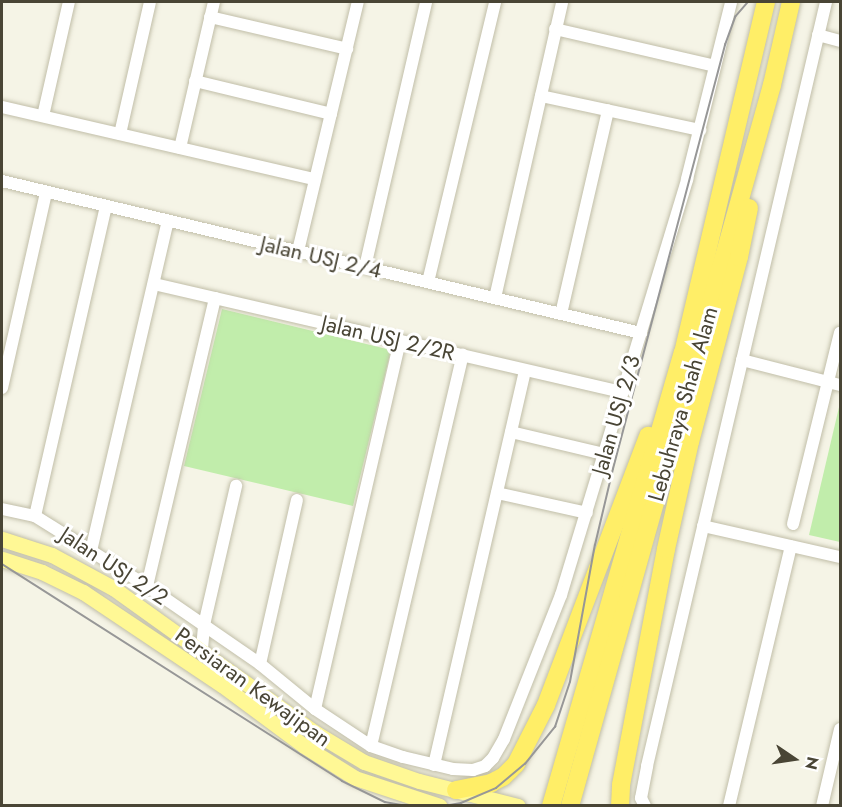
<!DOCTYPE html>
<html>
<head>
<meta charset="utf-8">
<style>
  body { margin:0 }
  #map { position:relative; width:842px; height:807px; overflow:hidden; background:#f5f4e6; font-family:Jost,sans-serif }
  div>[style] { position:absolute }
  .green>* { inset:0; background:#c1edab }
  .roads { filter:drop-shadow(0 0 2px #c1bea8) drop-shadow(0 0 2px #c1bea8) }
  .minor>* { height:12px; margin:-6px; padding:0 6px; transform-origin:6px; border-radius:6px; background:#fff }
  .major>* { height:15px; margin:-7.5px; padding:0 7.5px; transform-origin:7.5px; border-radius:7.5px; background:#fff895 }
  .highway>* { height:18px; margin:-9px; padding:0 9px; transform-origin:9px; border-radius:9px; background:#ffee67 }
  .tram>* { height:1.5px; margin:-0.75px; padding:0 0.75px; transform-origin:0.75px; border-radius:0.75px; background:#979797 }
  span { translate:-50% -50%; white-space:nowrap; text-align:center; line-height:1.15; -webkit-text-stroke:6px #fff; paint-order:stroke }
  .street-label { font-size:22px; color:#494535 }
  .frame { position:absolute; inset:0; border:3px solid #494535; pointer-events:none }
  .north { position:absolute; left:764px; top:729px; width:60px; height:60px; -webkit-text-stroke:4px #fff; paint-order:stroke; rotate:103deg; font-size:16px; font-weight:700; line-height:24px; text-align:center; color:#494535 }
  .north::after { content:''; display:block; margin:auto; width:21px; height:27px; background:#494535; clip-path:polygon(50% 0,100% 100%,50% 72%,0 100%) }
</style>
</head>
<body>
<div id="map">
  <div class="green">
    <i style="clip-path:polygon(222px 309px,391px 350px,353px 506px,184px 466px)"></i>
    <i style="clip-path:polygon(840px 403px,840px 542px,809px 535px)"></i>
  </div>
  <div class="roads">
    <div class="minor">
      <i style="left:210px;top:17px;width:141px;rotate:13.1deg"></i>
      <i style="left:555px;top:29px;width:164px;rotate:13deg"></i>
      <i style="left:818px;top:35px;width:23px;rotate:15deg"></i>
      <i style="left:195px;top:81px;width:140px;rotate:13.6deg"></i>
      <i style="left:541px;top:96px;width:163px;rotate:12.1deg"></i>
      <i style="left:2px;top:107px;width:321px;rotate:13deg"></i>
      <i style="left:43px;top:116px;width:117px;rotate:-77.2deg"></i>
      <i style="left:120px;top:134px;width:135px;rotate:-77.2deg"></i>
      <i style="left:180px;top:148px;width:150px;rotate:-76.9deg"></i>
      <i style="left:2px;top:181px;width:657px;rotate:13.38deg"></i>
      <i style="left:298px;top:251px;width:256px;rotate:-76.5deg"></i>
      <i style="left:365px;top:267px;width:272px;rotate:-77deg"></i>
      <i style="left:428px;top:282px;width:288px;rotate:-76.5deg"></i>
      <i style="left:154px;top:284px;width:481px;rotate:13deg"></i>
      <i style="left:495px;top:298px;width:303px;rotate:-77.2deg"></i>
      <i style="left:561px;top:314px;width:209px;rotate:-77deg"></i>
      <i style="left:742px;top:360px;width:101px;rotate:14.3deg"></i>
      <i style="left:2px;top:388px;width:201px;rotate:-77.3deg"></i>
      <i style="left:511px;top:432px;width:96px;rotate:13.3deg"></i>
      <i style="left:497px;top:493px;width:92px;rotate:12.5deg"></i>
      <i style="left:2px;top:509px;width:34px;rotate:12deg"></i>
      <i style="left:35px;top:516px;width:132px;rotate:32deg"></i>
      <i style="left:147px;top:586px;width:137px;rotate:34.6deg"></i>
      <i style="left:260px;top:664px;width:71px;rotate:39.3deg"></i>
      <i style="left:315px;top:709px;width:67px;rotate:33.5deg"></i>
      <i style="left:371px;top:746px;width:34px;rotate:19deg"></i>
      <i style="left:403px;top:757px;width:51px;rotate:13.5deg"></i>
      <i style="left:453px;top:769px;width:20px;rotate:3deg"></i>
      <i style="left:473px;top:770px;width:13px;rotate:-18deg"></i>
      <i style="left:485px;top:766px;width:11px;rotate:-45deg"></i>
      <i style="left:493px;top:758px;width:22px;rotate:-60deg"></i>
      <i style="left:504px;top:739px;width:155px;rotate:-68.4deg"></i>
      <i style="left:561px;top:595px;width:435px;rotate:-73.1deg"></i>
      <i style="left:687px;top:179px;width:182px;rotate:-76deg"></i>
      <i style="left:35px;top:516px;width:318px;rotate:-77.1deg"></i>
      <i style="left:793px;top:524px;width:197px;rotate:-76.2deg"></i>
      <i style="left:703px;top:526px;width:140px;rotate:12.8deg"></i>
      <i style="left:91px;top:551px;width:339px;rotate:-76.9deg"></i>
      <i style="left:147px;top:586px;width:296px;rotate:-76.7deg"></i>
      <i style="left:202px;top:649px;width:24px;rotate:-85deg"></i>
      <i style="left:204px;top:625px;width:143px;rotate:-77deg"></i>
      <i style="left:260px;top:664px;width:168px;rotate:-77.3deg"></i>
      <i style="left:315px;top:709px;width:378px;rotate:-77deg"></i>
      <i style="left:371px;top:746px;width:402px;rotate:-76.8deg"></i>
      <i style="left:434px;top:765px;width:405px;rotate:-77deg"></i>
      <i style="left:645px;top:806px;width:9px;rotate:-117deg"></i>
      <i style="left:641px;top:798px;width:33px;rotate:-79deg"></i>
      <i style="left:647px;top:766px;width:785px;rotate:-76.81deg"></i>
      <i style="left:729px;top:806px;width:267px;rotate:-76.6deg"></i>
      <i style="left:822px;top:806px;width:79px;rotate:-76.8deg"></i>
    </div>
    <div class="major">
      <i style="left:2px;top:539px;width:52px;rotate:17.7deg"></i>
      <i style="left:52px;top:555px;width:69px;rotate:28.4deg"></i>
      <i style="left:113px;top:588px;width:247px;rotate:35.6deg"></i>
      <i style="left:314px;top:732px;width:58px;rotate:31deg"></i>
      <i style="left:364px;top:762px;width:58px;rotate:19.1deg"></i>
      <i style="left:419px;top:781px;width:102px;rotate:14.2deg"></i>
      <i style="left:2px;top:559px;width:42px;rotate:18deg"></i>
      <i style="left:42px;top:572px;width:46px;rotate:26deg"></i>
      <i style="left:83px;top:592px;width:167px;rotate:33.8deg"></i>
      <i style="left:222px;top:685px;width:102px;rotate:36.6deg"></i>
      <i style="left:304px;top:746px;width:60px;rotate:32.1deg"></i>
      <i style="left:355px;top:778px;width:89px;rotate:18.2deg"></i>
    </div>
    <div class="highway">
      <i style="left:456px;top:790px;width:36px;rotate:-11deg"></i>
      <i style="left:491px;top:783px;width:13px;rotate:-27deg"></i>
      <i style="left:503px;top:777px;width:18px;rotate:-45deg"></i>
      <i style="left:516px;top:764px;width:66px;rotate:-63deg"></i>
      <i style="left:546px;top:705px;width:288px;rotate:-69.2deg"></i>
      <i style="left:551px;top:806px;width:472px;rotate:-73.8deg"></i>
      <i style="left:683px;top:353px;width:361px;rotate:-76.7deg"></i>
      <i style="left:570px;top:806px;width:749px;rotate:-74.35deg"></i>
      <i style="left:772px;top:85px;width:85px;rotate:-77.1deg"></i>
      <i style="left:620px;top:806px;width:21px;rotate:-87deg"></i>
      <i style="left:621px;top:785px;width:240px;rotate:-79.2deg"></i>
      <i style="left:666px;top:549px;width:110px;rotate:-77.4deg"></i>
      <i style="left:690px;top:442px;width:191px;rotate:-75.2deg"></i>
      <i style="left:739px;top:257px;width:50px;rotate:-78.5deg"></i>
    </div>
  </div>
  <div class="tram">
    <i style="left:2px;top:564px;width:403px;rotate:32.5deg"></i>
    <i style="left:342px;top:781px;width:48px;rotate:26deg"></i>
    <i style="left:385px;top:802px;width:22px;rotate:10deg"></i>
    <i style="left:444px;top:806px;width:17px;rotate:-10deg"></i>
    <i style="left:461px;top:803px;width:38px;rotate:-23deg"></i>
    <i style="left:496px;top:788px;width:38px;rotate:-40deg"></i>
    <i style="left:525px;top:764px;width:48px;rotate:-51deg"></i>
    <i style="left:555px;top:727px;width:47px;rotate:-71.6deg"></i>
    <i style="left:570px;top:682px;width:139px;rotate:-79.7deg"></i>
    <i style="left:595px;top:545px;width:78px;rotate:-76.7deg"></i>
    <i style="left:613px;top:469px;width:439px;rotate:-75.2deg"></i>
    <i style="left:725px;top:45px;width:30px;rotate:-70deg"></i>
    <i style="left:735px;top:17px;width:20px;rotate:-49deg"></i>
  </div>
  <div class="street-label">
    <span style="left:321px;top:257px;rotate:13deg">Jalan USJ 2/4</span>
    <span style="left:388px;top:338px;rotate:13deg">Jalan USJ 2/2R</span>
    <span style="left:683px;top:404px;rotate:-74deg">Lebuhraya Shah Alam</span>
    <span style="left:616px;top:415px;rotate:-74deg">Jalan USJ 2/3</span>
    <span style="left:114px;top:566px;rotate:33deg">Jalan USJ 2/2</span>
    <span style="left:253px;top:687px;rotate:36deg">Persiaran Kewajipan</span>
  </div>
  <div class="frame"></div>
  <div class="north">N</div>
</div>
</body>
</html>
